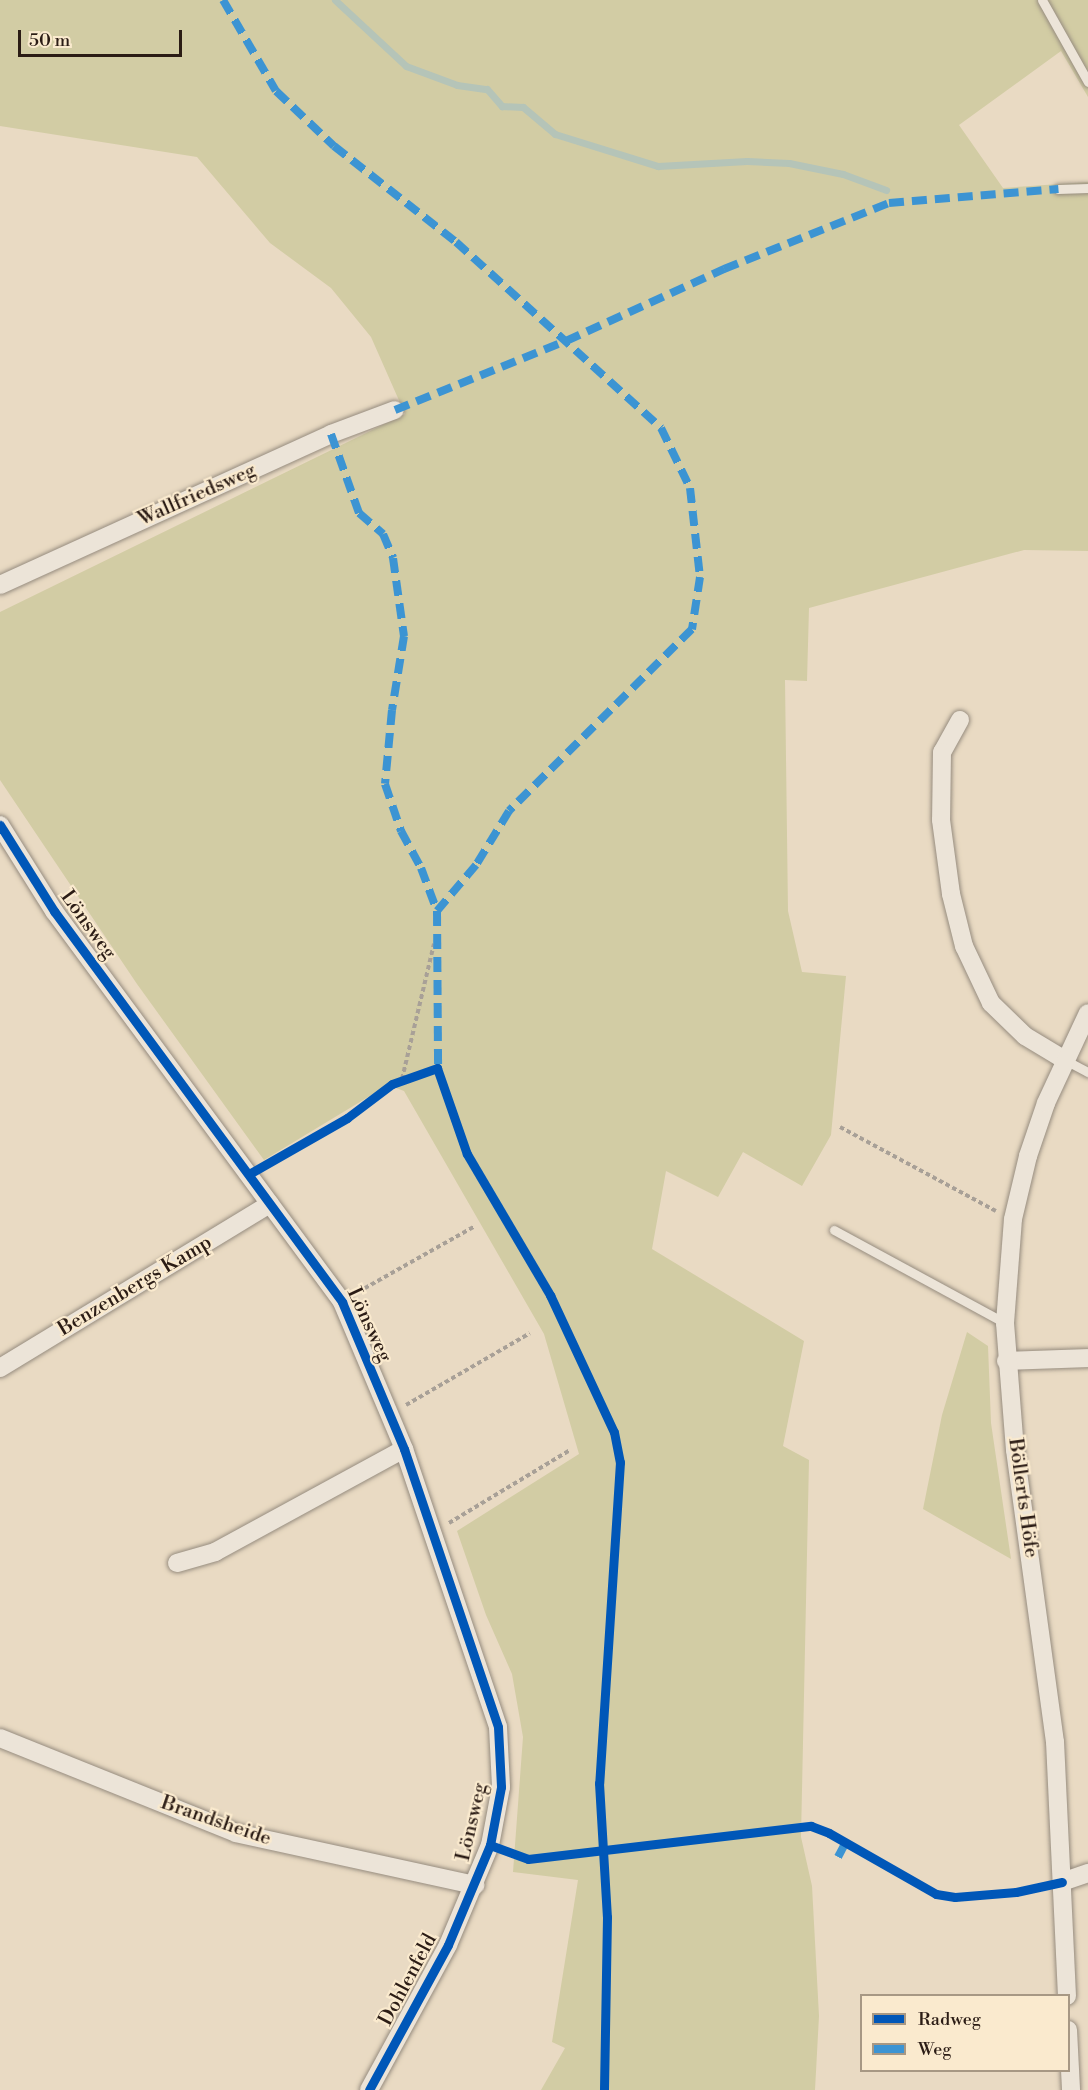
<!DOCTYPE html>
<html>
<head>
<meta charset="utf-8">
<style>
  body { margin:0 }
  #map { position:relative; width:1088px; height:2090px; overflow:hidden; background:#e9dac3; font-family:"Libre Bodoni",serif }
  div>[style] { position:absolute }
  .green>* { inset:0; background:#d2cca4 }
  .stream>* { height:7px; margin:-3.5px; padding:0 3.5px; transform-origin:3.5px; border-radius:3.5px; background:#b5c4b8 }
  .path>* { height:4px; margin-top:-2px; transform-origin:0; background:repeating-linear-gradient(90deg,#a8a097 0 4.5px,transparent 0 7.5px) }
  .roads { filter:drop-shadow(0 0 2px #968c7f) drop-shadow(0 0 2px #968c7f) }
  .lane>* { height:9px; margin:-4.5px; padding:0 4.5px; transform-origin:4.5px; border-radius:4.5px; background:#ece4d8 }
  .street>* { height:18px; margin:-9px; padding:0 9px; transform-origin:9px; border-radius:9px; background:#ece4d8 }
  .quiet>* { height:8px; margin-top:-4px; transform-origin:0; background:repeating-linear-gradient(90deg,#3c94d3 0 15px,transparent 0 23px) }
  .cycleway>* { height:9px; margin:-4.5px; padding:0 4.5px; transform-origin:4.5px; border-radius:4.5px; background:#0057b8 }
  span { translate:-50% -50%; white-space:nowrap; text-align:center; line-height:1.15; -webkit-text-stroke:4.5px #faeace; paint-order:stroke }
  .street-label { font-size:20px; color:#2b1c15 }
  .legend { position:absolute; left:860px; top:1994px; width:210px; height:78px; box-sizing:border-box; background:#faeace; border:2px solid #a79884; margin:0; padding:8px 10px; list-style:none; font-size:18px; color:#2b1c15 }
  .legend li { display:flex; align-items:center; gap:12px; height:30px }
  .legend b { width:30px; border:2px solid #a79884 }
  .scale { position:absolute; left:18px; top:30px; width:164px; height:27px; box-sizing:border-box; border:3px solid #2b1c15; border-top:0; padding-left:8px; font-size:18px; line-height:21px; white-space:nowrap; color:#2b1c15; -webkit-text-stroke:4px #faeace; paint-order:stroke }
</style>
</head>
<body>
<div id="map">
  <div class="green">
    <i style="clip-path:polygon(0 0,1088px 0,1088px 97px,1061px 51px,959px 125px,1003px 188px,1088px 182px,1088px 551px,1024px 550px,809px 608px,807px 681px,785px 680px,788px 911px,802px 972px,846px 976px,831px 1135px,802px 1186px,743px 1152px,718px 1197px,666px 1171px,652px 1249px,804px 1341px,783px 1446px,809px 1460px,801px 1837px,812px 1886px,819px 2016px,815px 2090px,541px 2090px,565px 2048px,552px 2042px,578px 1880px,513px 1872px,523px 1737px,512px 1674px,486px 1615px,457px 1531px,579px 1454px,544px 1334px,404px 1091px,388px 1085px,264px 1160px,137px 984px,0 780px,0 612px,405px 414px,371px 337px,331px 288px,270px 243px,197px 157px,0 126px)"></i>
    <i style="clip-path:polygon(967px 1332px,988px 1346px,991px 1423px,1011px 1559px,923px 1509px,942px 1415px)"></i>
  </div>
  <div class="stream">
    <i style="left:335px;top:0;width:97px;rotate:42.9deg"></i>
    <i style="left:406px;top:66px;width:54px;rotate:20.4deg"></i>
    <i style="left:457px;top:85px;width:30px;rotate:8deg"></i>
    <i style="left:487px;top:89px;width:23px;rotate:49deg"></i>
    <i style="left:502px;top:106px;width:21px;rotate:3deg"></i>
    <i style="left:523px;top:107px;width:42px;rotate:40.2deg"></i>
    <i style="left:555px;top:134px;width:108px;rotate:17.3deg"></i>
    <i style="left:658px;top:166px;width:89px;rotate:-3.2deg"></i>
    <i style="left:747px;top:161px;width:42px;rotate:2.7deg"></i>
    <i style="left:789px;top:163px;width:55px;rotate:11.5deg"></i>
    <i style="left:843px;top:174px;width:46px;rotate:20.4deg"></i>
  </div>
  <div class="path">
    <i style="left:402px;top:1079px;width:139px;rotate:-76.7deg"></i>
    <i style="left:840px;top:1127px;width:177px;rotate:28.3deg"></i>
    <i style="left:358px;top:1292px;width:134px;rotate:-29.4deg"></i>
    <i style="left:406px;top:1405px;width:143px;rotate:-30.1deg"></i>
    <i style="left:449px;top:1523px;width:141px;rotate:-31.1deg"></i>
  </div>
  <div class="roads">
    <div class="lane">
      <i style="left:1042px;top:0;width:94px;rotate:60.7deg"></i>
      <i style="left:1058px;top:189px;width:30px;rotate:-2deg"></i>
      <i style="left:1065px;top:1060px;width:26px;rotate:28deg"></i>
      <i style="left:834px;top:1230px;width:195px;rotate:28.5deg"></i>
    </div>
    <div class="street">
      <i style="left:0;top:585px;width:364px;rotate:-24.5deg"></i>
      <i style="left:331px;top:434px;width:68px;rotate:-20.6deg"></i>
      <i style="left:960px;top:720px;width:37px;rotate:119deg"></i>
      <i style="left:942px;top:752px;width:68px;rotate:90.8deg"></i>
      <i style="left:941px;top:820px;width:75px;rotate:82.3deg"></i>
      <i style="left:951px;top:894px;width:54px;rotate:76deg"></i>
      <i style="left:964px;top:946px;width:63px;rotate:64.7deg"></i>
      <i style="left:991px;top:1003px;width:47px;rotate:44.1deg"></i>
      <i style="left:1025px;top:1036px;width:47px;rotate:31deg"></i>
      <i style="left:0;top:825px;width:102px;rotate:57.9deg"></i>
      <i style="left:54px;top:911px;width:486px;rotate:53.6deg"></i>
      <i style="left:342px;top:1302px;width:160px;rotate:67.1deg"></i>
      <i style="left:404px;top:1449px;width:293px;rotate:71.3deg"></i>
      <i style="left:498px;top:1727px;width:60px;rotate:87.1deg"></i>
      <i style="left:501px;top:1787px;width:59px;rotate:100.7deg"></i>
      <i style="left:490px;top:1845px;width:108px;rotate:112.8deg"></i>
      <i style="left:448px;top:1945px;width:165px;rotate:118.6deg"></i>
      <i style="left:1006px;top:1361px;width:82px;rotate:-2.1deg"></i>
      <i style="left:0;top:1368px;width:316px;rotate:-31.3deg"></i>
      <i style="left:177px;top:1563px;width:40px;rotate:-16deg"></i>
      <i style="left:215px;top:1552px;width:215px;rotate:-28.6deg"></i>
      <i style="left:0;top:1738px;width:254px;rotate:21.9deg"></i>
      <i style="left:236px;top:1833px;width:245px;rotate:12.3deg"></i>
      <i style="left:1062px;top:1882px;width:28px;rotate:-19deg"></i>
      <i style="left:1067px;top:1996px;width:254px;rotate:-92.7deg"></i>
      <i style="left:1055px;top:1742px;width:295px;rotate:-97.8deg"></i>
      <i style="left:1015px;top:1450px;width:127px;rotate:-94.5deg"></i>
      <i style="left:1005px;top:1323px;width:104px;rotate:-85.6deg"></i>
      <i style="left:1013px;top:1219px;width:65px;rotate:-76.6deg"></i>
      <i style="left:1028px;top:1156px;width:56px;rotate:-71.2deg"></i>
      <i style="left:1046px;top:1103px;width:99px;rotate:-65deg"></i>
      <i style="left:1068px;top:2030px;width:60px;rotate:87.1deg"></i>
    </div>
  </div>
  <div class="quiet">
    <i style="left:223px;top:0;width:105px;rotate:59.8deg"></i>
    <i style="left:276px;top:91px;width:80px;rotate:43.5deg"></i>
    <i style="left:334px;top:146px;width:155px;rotate:38.2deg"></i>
    <i style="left:456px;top:242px;width:277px;rotate:42.2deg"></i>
    <i style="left:661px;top:428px;width:67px;rotate:64.2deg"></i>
    <i style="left:690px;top:488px;width:90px;rotate:83.6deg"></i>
    <i style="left:700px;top:577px;width:53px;rotate:98.7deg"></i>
    <i style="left:692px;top:629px;width:258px;rotate:135.2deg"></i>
    <i style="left:509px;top:811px;width:63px;rotate:121.4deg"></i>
    <i style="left:476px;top:865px;width:60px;rotate:130.3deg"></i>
    <i style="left:395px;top:410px;width:184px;rotate:-22deg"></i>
    <i style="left:566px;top:341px;width:174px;rotate:-24.5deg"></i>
    <i style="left:724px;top:269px;width:178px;rotate:-21.8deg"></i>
    <i style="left:889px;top:203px;width:170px;rotate:-4.7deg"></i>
    <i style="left:331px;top:434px;width:84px;rotate:70.5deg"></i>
    <i style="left:359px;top:513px;width:32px;rotate:41deg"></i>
    <i style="left:383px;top:534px;width:26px;rotate:67deg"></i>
    <i style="left:393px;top:558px;width:79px;rotate:82deg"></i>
    <i style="left:404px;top:636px;width:75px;rotate:99.2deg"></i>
    <i style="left:392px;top:710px;width:74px;rotate:95.4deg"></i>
    <i style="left:385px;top:784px;width:50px;rotate:71.2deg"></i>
    <i style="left:401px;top:831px;width:42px;rotate:61.6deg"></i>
    <i style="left:421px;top:868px;width:46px;rotate:69.6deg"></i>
    <i style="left:437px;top:911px;width:161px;rotate:89.6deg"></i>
    <i style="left:838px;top:1857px;width:17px;rotate:-62deg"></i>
  </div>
  <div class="cycleway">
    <i style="left:0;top:825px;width:102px;rotate:57.9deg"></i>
    <i style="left:54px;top:911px;width:486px;rotate:53.6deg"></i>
    <i style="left:342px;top:1302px;width:160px;rotate:67.1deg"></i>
    <i style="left:404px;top:1449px;width:293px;rotate:71.3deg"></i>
    <i style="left:498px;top:1727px;width:60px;rotate:87.1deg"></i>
    <i style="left:501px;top:1787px;width:59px;rotate:100.7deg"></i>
    <i style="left:490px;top:1845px;width:108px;rotate:112.8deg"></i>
    <i style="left:448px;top:1945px;width:165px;rotate:118.6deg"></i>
    <i style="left:249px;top:1174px;width:113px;rotate:-29.7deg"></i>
    <i style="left:347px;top:1118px;width:56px;rotate:-37.1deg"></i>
    <i style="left:392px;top:1084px;width:48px;rotate:-19.6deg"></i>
    <i style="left:437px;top:1068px;width:91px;rotate:70.8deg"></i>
    <i style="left:467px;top:1154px;width:164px;rotate:59.5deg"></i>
    <i style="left:550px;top:1295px;width:151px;rotate:65deg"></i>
    <i style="left:614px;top:1432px;width:31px;rotate:79deg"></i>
    <i style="left:620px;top:1462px;width:322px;rotate:93.7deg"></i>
    <i style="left:599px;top:1783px;width:134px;rotate:86.6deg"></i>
    <i style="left:607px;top:1917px;width:173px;rotate:91deg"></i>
    <i style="left:490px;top:1845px;width:40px;rotate:20.2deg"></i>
    <i style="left:528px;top:1859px;width:285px;rotate:-6.7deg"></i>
    <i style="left:811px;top:1826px;width:19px;rotate:21deg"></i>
    <i style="left:829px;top:1833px;width:123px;rotate:29.7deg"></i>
    <i style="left:936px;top:1894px;width:19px;rotate:9deg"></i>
    <i style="left:955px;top:1897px;width:61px;rotate:-4.7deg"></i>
    <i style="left:1016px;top:1892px;width:47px;rotate:-12.3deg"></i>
  </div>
  <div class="street-label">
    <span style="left:197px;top:495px;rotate:-24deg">Wallfriedsweg</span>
    <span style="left:88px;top:925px;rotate:54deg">Lönsweg</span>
    <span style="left:135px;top:1286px;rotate:-31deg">Benzenbergs Kamp</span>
    <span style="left:369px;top:1325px;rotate:65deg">Lönsweg</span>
    <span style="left:1023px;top:1498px;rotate:82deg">Böllerts Höfe</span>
    <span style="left:216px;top:1821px;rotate:19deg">Brandsheide</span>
    <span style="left:472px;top:1822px;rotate:-77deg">Lönsweg</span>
    <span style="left:408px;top:1980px;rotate:-62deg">Dohlenfeld</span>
  </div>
  <ul class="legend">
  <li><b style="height:8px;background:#0057b8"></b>Radweg</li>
  <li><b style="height:8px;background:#3c94d3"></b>Weg</li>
  </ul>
  <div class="scale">50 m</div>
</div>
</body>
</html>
